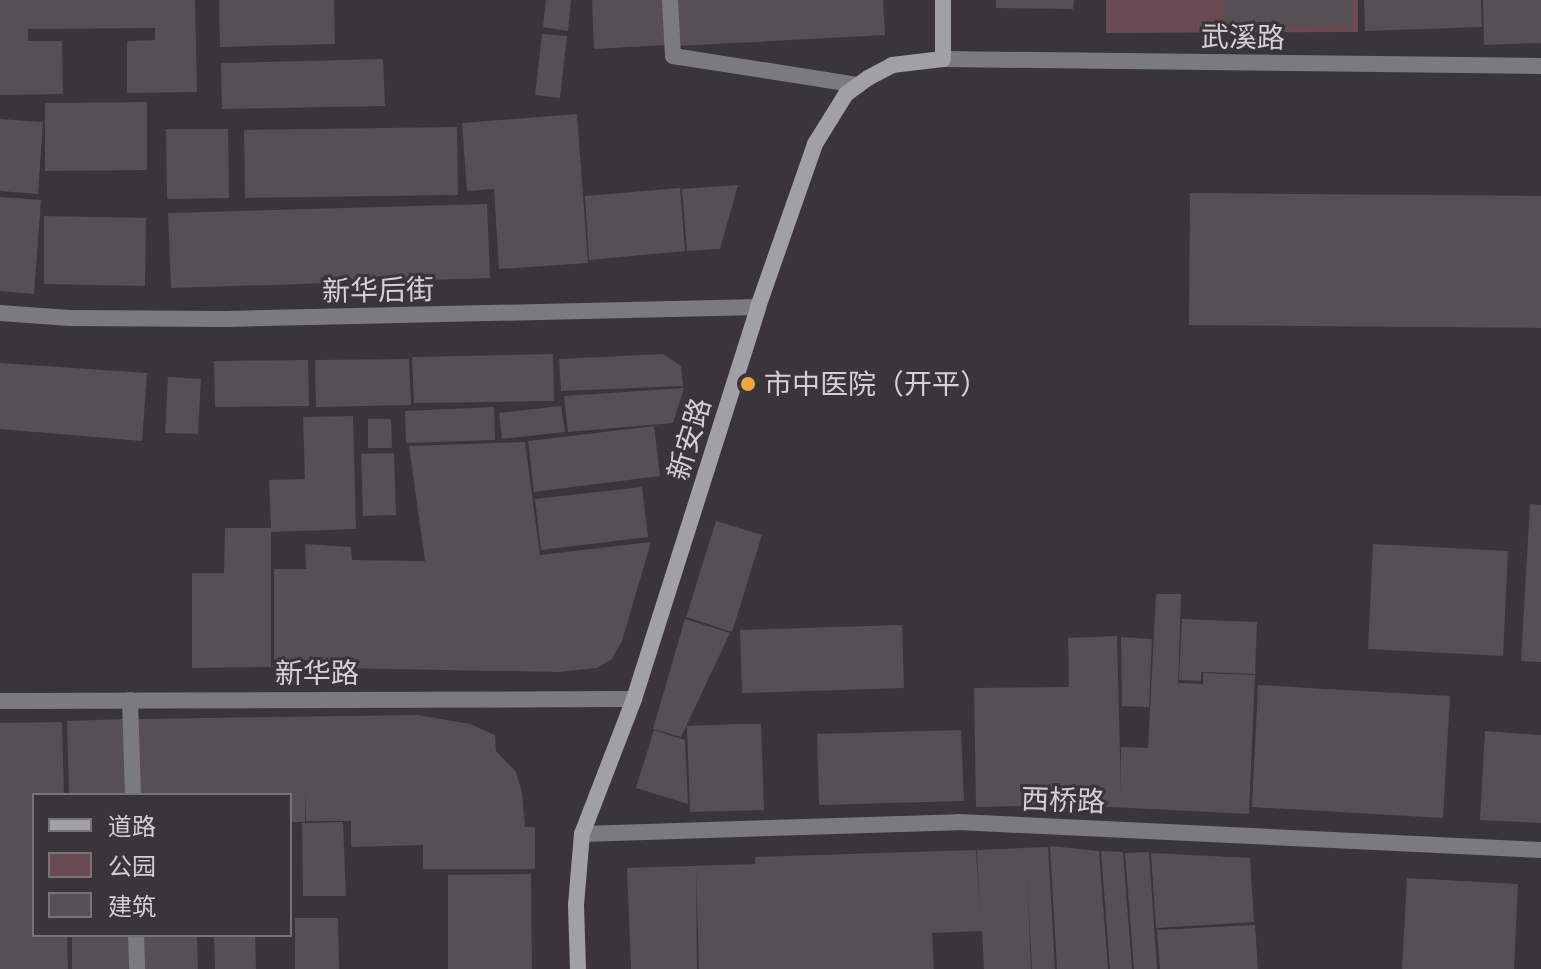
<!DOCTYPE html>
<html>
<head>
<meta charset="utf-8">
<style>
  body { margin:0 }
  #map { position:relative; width:1541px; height:969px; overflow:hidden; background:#3a353b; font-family:"Source Serif 4","Noto Sans SC",serif }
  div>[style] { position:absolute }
  .green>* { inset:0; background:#6a4a52 }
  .building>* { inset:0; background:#564f53 }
  .lane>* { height:16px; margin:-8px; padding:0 8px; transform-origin:8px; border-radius:8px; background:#7b7b7e }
  .street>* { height:16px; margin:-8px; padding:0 8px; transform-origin:8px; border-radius:8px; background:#7b7b7e }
  .secondary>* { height:16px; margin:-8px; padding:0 8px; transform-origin:8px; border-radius:8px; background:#a1a0a6 }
  .dots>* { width:22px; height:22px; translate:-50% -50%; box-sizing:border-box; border:4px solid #3a353b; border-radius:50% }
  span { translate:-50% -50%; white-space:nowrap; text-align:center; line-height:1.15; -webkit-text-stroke:6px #3a353b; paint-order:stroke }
  .street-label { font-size:28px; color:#d3d1d4 }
  .poi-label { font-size:28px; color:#d3d1d4 }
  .left { translate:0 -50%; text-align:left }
  .legend { position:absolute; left:32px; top:793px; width:260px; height:144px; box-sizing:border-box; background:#3a353b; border:2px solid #777378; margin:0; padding:10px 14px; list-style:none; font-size:24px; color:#d3d1d4 }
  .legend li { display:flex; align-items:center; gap:16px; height:40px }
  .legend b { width:40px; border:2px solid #777378 }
</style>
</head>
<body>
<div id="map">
  <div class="green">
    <i style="clip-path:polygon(1106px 0,1358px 0,1358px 32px,1106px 33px)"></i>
  </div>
  <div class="building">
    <i style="clip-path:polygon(0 0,195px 0,197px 92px,127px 93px,127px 41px,155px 40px,155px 28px,28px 29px,28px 41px,62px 41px,63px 94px,0 95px)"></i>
    <i style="clip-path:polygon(219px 0,334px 0,335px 44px,220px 47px)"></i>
    <i style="clip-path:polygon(546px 0,571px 0,568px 31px,543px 27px)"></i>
    <i style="clip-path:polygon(592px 0,665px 0,667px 45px,594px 49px)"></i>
    <i style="clip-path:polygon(674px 0,883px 0,885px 35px,677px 46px)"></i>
    <i style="clip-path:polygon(996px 0,1074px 0,1073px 9px,996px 8px)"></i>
    <i style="clip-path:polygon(1225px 0,1352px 0,1352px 25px,1225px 26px)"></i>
    <i style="clip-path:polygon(1364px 0,1481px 0,1482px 27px,1365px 31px)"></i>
    <i style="clip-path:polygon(1483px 0,1541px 0,1541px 43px,1484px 45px)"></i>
    <i style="clip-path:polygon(542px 34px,567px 36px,560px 98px,535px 95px)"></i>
    <i style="clip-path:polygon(383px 59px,385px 106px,222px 109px,221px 63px)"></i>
    <i style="clip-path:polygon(147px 102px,147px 170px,45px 171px,45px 103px)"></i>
    <i style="clip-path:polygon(577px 114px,588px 263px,499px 269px,494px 189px,467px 191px,462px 123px)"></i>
    <i style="clip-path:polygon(0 119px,43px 122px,38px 194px,0 191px)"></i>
    <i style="clip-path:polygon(457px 127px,458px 195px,245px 198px,244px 130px)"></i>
    <i style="clip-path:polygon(166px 129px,228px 129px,229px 198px,167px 199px)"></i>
    <i style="clip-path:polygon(738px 185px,720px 249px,687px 251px,682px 189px)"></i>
    <i style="clip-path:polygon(680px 188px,685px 251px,589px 260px,585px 196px)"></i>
    <i style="clip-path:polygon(1190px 193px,1541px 196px,1541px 328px,1189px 325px)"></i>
    <i style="clip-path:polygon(0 197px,41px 200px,34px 294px,0 291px)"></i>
    <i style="clip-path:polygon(487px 204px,490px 278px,171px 288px,168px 213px)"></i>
    <i style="clip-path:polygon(44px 216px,146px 218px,145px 286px,44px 284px)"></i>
    <i style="clip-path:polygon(553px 354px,554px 401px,414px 403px,412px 357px)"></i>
    <i style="clip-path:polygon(663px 354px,681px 366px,683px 386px,561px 391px,559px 359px)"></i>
    <i style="clip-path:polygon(409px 359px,411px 405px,316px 407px,315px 360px)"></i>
    <i style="clip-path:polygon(308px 360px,309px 406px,215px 407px,214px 361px)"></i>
    <i style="clip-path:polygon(0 363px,147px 373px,142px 441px,0 429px)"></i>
    <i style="clip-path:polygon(168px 377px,201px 379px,198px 434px,165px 433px)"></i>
    <i style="clip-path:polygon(684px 388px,673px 423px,568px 432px,564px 396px)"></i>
    <i style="clip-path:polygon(561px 406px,565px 432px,502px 439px,499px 413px)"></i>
    <i style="clip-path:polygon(494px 407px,495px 440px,406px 443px,405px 411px)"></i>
    <i style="clip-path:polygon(353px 416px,356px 529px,271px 532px,271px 667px,192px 668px,192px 573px,224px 573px,225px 528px,271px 528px,269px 480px,305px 479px,303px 417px)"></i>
    <i style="clip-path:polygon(368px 419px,391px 419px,392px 448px,368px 448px)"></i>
    <i style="clip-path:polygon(654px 426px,660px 476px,534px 492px,528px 441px)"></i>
    <i style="clip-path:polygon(525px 442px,540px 555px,651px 542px,622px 641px,612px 659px,597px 668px,558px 672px,338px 668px,338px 660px,274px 660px,274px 569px,306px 569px,305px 544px,351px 547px,352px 560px,425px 561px,409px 446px)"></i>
    <i style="clip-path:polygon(394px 453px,396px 515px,363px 516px,361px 454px)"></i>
    <i style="clip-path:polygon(642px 487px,648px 537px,541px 550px,535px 499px)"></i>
    <i style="clip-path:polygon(1530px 504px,1541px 505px,1541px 662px,1521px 661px)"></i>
    <i style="clip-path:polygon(716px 521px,762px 535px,732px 632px,686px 617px)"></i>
    <i style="clip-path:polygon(1373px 544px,1508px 551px,1503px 656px,1368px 649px)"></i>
    <i style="clip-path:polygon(1156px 594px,1181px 594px,1178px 688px,1179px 683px,1203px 684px,1203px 673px,1255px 675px,1249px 814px,1071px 805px,976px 807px,974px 688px,1069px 687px,1068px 638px,1117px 636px,1121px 791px,1121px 747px,1148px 748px)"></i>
    <i style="clip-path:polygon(685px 619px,730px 633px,681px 737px,653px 729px)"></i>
    <i style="clip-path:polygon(1182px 619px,1257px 622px,1255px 674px,1201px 672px,1201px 681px,1179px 680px)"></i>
    <i style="clip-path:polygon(902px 625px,904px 688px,742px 693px,740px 630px)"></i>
    <i style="clip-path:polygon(1121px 637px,1152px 639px,1149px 707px,1122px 706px)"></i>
    <i style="clip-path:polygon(1258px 685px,1450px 696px,1443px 818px,1252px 807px)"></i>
    <i style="clip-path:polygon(418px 715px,470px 724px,495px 735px,496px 751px,516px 772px,522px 792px,525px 827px,535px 827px,535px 869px,423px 869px,423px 845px,351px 847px,351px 821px,306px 821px,305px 793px,305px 822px,290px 822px,290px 795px,140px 795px,138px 719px)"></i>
    <i style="clip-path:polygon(124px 719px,126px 795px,69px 795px,67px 721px)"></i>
    <i style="clip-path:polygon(62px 722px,64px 795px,34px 795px,34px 935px,67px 935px,68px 969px,0 969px,0 723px)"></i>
    <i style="clip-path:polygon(737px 724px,761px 724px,764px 810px,690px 812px,687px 726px)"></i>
    <i style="clip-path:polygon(654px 730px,685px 740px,688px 804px,636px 788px)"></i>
    <i style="clip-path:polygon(961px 730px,964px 801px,819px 805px,817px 734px)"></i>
    <i style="clip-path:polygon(1485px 731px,1541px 735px,1541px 823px,1480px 820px)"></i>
    <i style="clip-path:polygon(343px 822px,346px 896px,303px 896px,302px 823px)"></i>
    <i style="clip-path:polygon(1050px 846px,1099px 851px,1108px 969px,1057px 969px)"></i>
    <i style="clip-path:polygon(1048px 847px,1055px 969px,1032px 969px,1027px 877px,1031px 969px,984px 969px,982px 931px,932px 933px,934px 969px,699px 969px,696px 870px,697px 969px,631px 969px,627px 868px,755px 864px,755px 857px,976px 850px,980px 913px,977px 850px)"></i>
    <i style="clip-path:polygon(1101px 851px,1123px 852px,1132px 969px,1110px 969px)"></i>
    <i style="clip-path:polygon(1149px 852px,1157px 969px,1134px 969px,1125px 853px)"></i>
    <i style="clip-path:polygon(1151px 853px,1250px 858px,1254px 922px,1156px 928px)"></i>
    <i style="clip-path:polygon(531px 874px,532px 969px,448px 969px,448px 875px)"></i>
    <i style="clip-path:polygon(1407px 878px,1518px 884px,1514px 969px,1402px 969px)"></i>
    <i style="clip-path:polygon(295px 918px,338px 918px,339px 969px,295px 969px)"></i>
    <i style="clip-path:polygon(1255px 925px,1258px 969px,1160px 969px,1157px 930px)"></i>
    <i style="clip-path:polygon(72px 935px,129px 935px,129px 969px,72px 969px)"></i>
    <i style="clip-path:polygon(143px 935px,197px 935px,198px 969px,144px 969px)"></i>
    <i style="clip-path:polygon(214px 935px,255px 935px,256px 969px,215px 969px)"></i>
  </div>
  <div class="lane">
    <i style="left:670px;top:0;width:56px;rotate:86.9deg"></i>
    <i style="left:673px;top:56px;width:188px;rotate:8.9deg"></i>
    <i style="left:130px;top:700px;width:95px;rotate:88.2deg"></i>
    <i style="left:136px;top:935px;width:34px;rotate:88deg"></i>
  </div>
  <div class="street">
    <i style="left:943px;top:59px;width:598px;rotate:0.67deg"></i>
    <i style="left:0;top:313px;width:70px;rotate:4.1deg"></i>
    <i style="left:70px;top:318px;width:156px;rotate:0.4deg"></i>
    <i style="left:226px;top:319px;width:532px;rotate:-1.29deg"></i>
    <i style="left:0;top:701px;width:634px;rotate:-0.18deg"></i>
    <i style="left:582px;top:834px;width:376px;rotate:-1.8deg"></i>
    <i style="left:958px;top:822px;width:584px;rotate:2.75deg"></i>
  </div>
  <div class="secondary">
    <i style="left:578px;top:969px;width:64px;rotate:-91.8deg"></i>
    <i style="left:576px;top:905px;width:71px;rotate:-85.2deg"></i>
    <i style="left:582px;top:834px;width:145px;rotate:-68.9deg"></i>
    <i style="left:634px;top:699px;width:411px;rotate:-72.4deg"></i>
    <i style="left:758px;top:307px;width:173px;rotate:-70.7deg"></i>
    <i style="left:815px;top:144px;width:59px;rotate:-58.2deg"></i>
    <i style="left:846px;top:94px;width:27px;rotate:-36deg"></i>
    <i style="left:868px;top:78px;width:27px;rotate:-28deg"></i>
    <i style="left:892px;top:65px;width:51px;rotate:-6.7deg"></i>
    <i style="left:943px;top:59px;width:59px;rotate:-90deg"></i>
  </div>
  <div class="dots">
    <i style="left:748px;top:384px;background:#f1a540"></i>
  </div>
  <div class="street-label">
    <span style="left:1243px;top:37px;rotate:1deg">武溪路</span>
    <span style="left:378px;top:290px;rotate:-1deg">新华后街</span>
    <span style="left:689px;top:439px;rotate:-73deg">新安路</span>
    <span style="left:317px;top:673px">新华路</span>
    <span style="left:1063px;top:800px;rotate:2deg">西桥路</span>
  </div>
  <div class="poi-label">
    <span class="left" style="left:764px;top:384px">市中医院（开平）</span>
  </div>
  <ul class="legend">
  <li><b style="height:10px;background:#a1a0a6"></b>道路</li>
  <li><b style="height:22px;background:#6a4a52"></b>公园</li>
  <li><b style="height:22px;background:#564f53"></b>建筑</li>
  </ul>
</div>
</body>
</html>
